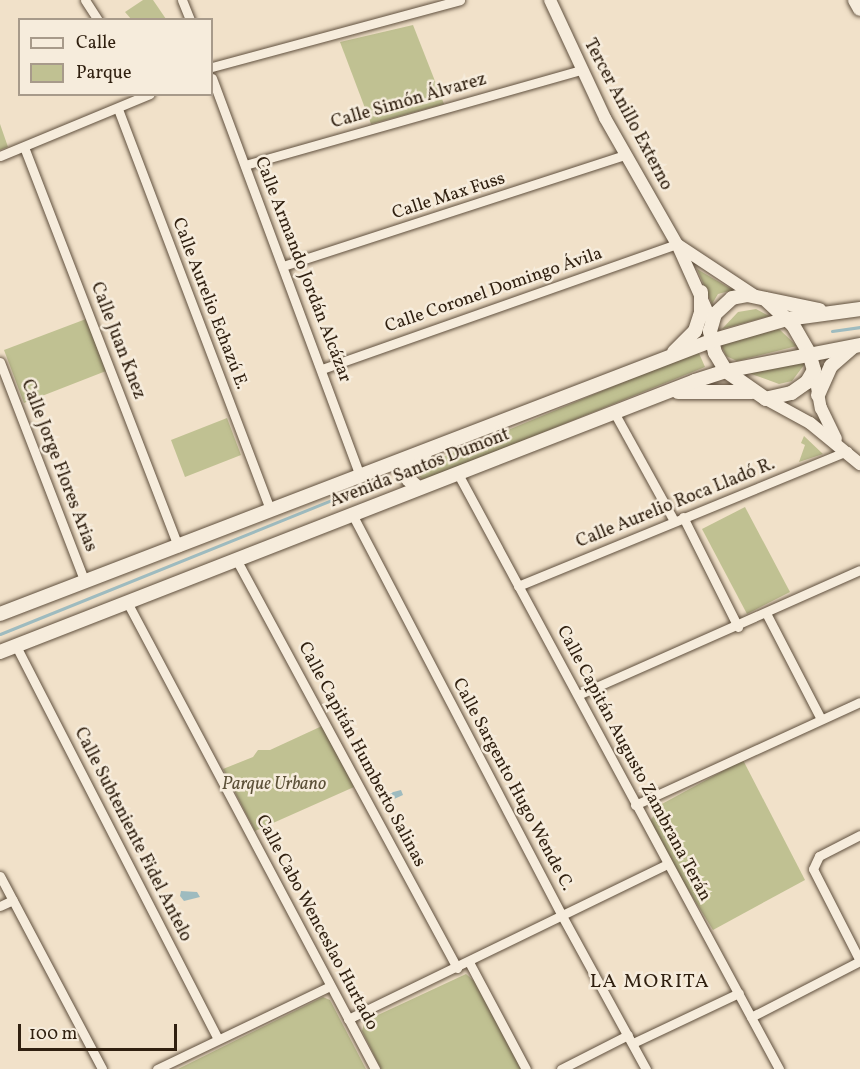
<!DOCTYPE html>
<html>
<head>
<meta charset="utf-8">
<style>
  body { margin:0 }
  #map { position:relative; width:860px; height:1069px; overflow:hidden; background:#f1e1c9; font-family:Vollkorn,serif }
  div>[style] { position:absolute }
  .green>* { inset:0; background:#c0c192 }
  .water>* { inset:0; background:#9ebbbf }
  .stream>* { height:3px; margin:-1.5px; padding:0 1.5px; transform-origin:1.5px; border-radius:1.5px; background:#9ebbbf }
  .roads { filter:drop-shadow(0 0 2px #60503e) drop-shadow(0 0 2px #60503e) }
  .minor>* { height:9px; margin:-4.5px; padding:0 4.5px; transform-origin:4.5px; border-radius:4.5px; background:#f6ecdc }
  .tertiary>* { height:12px; margin:-6px; padding:0 6px; transform-origin:6px; border-radius:6px; background:#f6ecdc }
  .secondary>* { height:14px; margin:-7px; padding:0 7px; transform-origin:7px; border-radius:7px; background:#f6ecdc }
  span { translate:-50% -50%; white-space:nowrap; text-align:center; line-height:1.15; -webkit-text-stroke:5px #f6ecdc; paint-order:stroke }
  .street-label { font-size:18px; color:#302010 }
  .park-label { font-size:18px; color:#5b5037; font-style:italic }
  .neighbourhood-label { font-size:20px; color:#302010; letter-spacing:1.5px }
  .legend { position:absolute; left:18px; top:18px; width:195px; height:78px; box-sizing:border-box; background:#f6ecdc; border:2px solid #a79a8a; margin:0; padding:8px 10px; list-style:none; font-size:18px; color:#302010 }
  .legend li { display:flex; align-items:center; gap:12px; height:30px }
  .legend b { width:30px; border:2px solid #a79a8a }
  .scale { position:absolute; left:18px; top:1024px; width:159px; height:27px; box-sizing:border-box; border:3px solid #302010; border-top:0; padding-left:8px; font-size:18px; line-height:21px; white-space:nowrap; color:#302010; -webkit-text-stroke:4px #f6ecdc; paint-order:stroke }
</style>
</head>
<body>
<div id="map">
  <div class="green">
    <i style="clip-path:polygon(143px 0,153px 0,166px 19px,131px 19px,125px 12px)"></i>
    <i style="clip-path:polygon(413px 25px,444px 104px,371px 124px,340px 42px)"></i>
    <i style="clip-path:polygon(0 124px,8px 147px,0 150px)"></i>
    <i style="clip-path:polygon(697px 269px,733px 290px,718px 294px,712px 304px)"></i>
    <i style="clip-path:polygon(756px 309px,769px 316px,722px 329px,738px 312px)"></i>
    <i style="clip-path:polygon(86px 319px,106px 371px,24px 403px,4px 350px)"></i>
    <i style="clip-path:polygon(779px 329px,797px 346px,737px 361px,726px 356px,722px 347px,722px 344px)"></i>
    <i style="clip-path:polygon(698px 351px,705px 367px,430px 478px,423px 480px,418px 475px,421px 466px)"></i>
    <i style="clip-path:polygon(804px 360px,804px 365px,792px 381px,779px 384px,746px 372px)"></i>
    <i style="clip-path:polygon(227px 418px,241px 455px,185px 477px,171px 440px)"></i>
    <i style="clip-path:polygon(804px 436px,823px 454px,799px 462px,805px 445px,801px 443px)"></i>
    <i style="clip-path:polygon(745px 507px,790px 592px,747px 614px,702px 529px)"></i>
    <i style="clip-path:polygon(322px 726px,354px 787px,255px 831px,223px 769px,253px 757px,258px 750px,270px 750px)"></i>
    <i style="clip-path:polygon(743px 760px,805px 880px,713px 930px,648px 825px,660px 805px)"></i>
    <i style="clip-path:polygon(466px 974px,474px 981px,521px 1069px,381px 1069px,362px 1031px,365px 1021px)"></i>
    <i style="clip-path:polygon(323px 997px,330px 1000px,366px 1069px,178px 1069px)"></i>
  </div>
  <div class="water">
    <i style="clip-path:polygon(401px 790px,403px 795px,383px 804px,378px 796px)"></i>
    <i style="clip-path:polygon(181px 891px,197px 892px,200px 897px,184px 901px,180px 896px)"></i>
  </div>
  <div class="stream">
    <i style="left:832px;top:331px;width:28px;rotate:-8deg"></i>
    <i style="left:0;top:634px;width:384px;rotate:-22deg"></i>
  </div>
  <div class="roads">
    <div class="minor">
      <i style="left:85px;top:0;width:24px;rotate:57deg"></i>
      <i style="left:182px;top:0;width:22px;rotate:68deg"></i>
      <i style="left:212px;top:67px;width:257px;rotate:-15.1deg"></i>
      <i style="left:212px;top:78px;width:424px;rotate:69.6deg"></i>
      <i style="left:118px;top:109px;width:429px;rotate:69.2deg"></i>
      <i style="left:24px;top:147px;width:429px;rotate:68.9deg"></i>
      <i style="left:0;top:156px;width:162px;rotate:-22.5deg"></i>
      <i style="left:245px;top:165px;width:349px;rotate:-15.8deg"></i>
      <i style="left:283px;top:266px;width:360px;rotate:-18deg"></i>
      <i style="left:0;top:362px;width:236px;rotate:68.9deg"></i>
      <i style="left:322px;top:369px;width:376px;rotate:-19.4deg"></i>
      <i style="left:615px;top:414px;width:122px;rotate:61.1deg"></i>
      <i style="left:458px;top:474px;width:676px;rotate:61.65deg"></i>
      <i style="left:352px;top:514px;width:451px;rotate:62.4deg"></i>
      <i style="left:561px;top:914px;width:177px;rotate:61.3deg"></i>
      <i style="left:683px;top:517px;width:123px;rotate:63.4deg"></i>
      <i style="left:236px;top:559px;width:465px;rotate:61.6deg"></i>
      <i style="left:518px;top:586px;width:356px;rotate:-22.3deg"></i>
      <i style="left:127px;top:602px;width:529px;rotate:62.03deg"></i>
      <i style="left:766px;top:613px;width:119px;rotate:62.6deg"></i>
      <i style="left:16px;top:646px;width:442px;rotate:62.8deg"></i>
      <i style="left:578px;top:695px;width:308px;rotate:-23.9deg"></i>
      <i style="left:635px;top:805px;width:247px;rotate:-24.6deg"></i>
      <i style="left:860px;top:835px;width:46px;rotate:152.9deg"></i>
      <i style="left:819px;top:856px;width:14px;rotate:115deg"></i>
      <i style="left:813px;top:869px;width:103px;rotate:62.9deg"></i>
      <i style="left:0;top:876px;width:218px;rotate:62.1deg"></i>
      <i style="left:0;top:906px;width:14px;rotate:-25deg"></i>
      <i style="left:469px;top:962px;width:121px;rotate:62deg"></i>
      <i style="left:751px;top:1017px;width:123px;rotate:-27.2deg"></i>
      <i style="left:348px;top:1019px;width:355px;rotate:-25.9deg"></i>
      <i style="left:633px;top:1043px;width:117px;rotate:-25.3deg"></i>
      <i style="left:157px;top:1069px;width:192px;rotate:-25.6deg"></i>
      <i style="left:561px;top:1069px;width:75px;rotate:-26.9deg"></i>
    </div>
    <div class="tertiary">
      <i style="left:550px;top:0;width:130px;rotate:65deg"></i>
      <i style="left:605px;top:118px;width:145px;rotate:60.3deg"></i>
      <i style="left:677px;top:244px;width:85px;rotate:65.8deg"></i>
      <i style="left:678px;top:245px;width:92px;rotate:33.5deg"></i>
      <i style="left:814px;top:370px;width:39px;rotate:80deg"></i>
      <i style="left:821px;top:408px;width:34px;rotate:64deg"></i>
      <i style="left:766px;top:399px;width:50px;rotate:28.6deg"></i>
      <i style="left:810px;top:423px;width:65px;rotate:39.4deg"></i>
    </div>
    <div class="secondary">
      <i style="left:855px;top:0;width:10px;rotate:61deg"></i>
      <i style="left:765px;top:299px;width:38px;rotate:43deg"></i>
      <i style="left:793px;top:325px;width:32px;rotate:60deg"></i>
      <i style="left:809px;top:353px;width:18px;rotate:74deg"></i>
      <i style="left:814px;top:370px;width:14px;rotate:120deg"></i>
      <i style="left:807px;top:382px;width:19px;rotate:145deg"></i>
      <i style="left:791px;top:393px;width:26px;rotate:167deg"></i>
      <i style="left:766px;top:399px;width:49px;rotate:-145deg"></i>
      <i style="left:726px;top:371px;width:21px;rotate:-121deg"></i>
      <i style="left:715px;top:353px;width:23px;rotate:-103deg"></i>
      <i style="left:710px;top:331px;width:18px;rotate:-74deg"></i>
      <i style="left:715px;top:314px;width:23px;rotate:-43deg"></i>
      <i style="left:732px;top:298px;width:15px;rotate:-11deg"></i>
      <i style="left:747px;top:295px;width:74px;rotate:11.8deg"></i>
      <i style="left:674px;top:352px;width:30px;rotate:-45deg"></i>
      <i style="left:695px;top:331px;width:20px;rotate:-72deg"></i>
      <i style="left:701px;top:312px;width:20px;rotate:-90deg"></i>
      <i style="left:678px;top:392px;width:74px"></i>
      <i style="left:818px;top:395px;width:32px;rotate:-66deg"></i>
      <i style="left:831px;top:366px;width:29px;rotate:-41deg"></i>
      <i style="left:418px;top:488px;width:13px;rotate:-138deg"></i>
      <i style="left:408px;top:479px;width:9px;rotate:-96deg"></i>
      <i style="left:407px;top:470px;width:23px;rotate:-41deg"></i>
      <i style="left:0;top:614px;width:762px;rotate:-21.01deg"></i>
      <i style="left:711px;top:341px;width:79px;rotate:-16.1deg"></i>
      <i style="left:787px;top:319px;width:74px;rotate:-7.8deg"></i>
      <i style="left:0;top:652px;width:746px;rotate:-21.3deg"></i>
      <i style="left:695px;top:381px;width:33px;rotate:-18deg"></i>
      <i style="left:726px;top:371px;width:136px;rotate:-11deg"></i>
    </div>
  </div>
  <div class="street-label">
    <span style="left:409px;top:102px;rotate:-16deg">Calle Simón Álvarez</span>
    <span style="left:627px;top:115px;rotate:62deg">Tercer Anillo Externo</span>
    <span style="left:449px;top:197px;rotate:-18deg">Calle Max Fuss</span>
    <span style="left:302px;top:270px;rotate:69deg">Calle Armando Jordán Alcázar</span>
    <span style="left:494px;top:291px;rotate:-19deg">Calle Coronel Domingo Ávila</span>
    <span style="left:209px;top:304px;rotate:69deg">Calle Aurelio Echazú E.</span>
    <span style="left:117px;top:341px;rotate:69deg">Calle Juan Knez</span>
    <span style="left:58px;top:466px;rotate:69deg">Calle Jorge Flores Arias</span>
    <span style="left:420px;top:469px;rotate:-21deg">Avenida Santos Dumont</span>
    <span style="left:676px;top:504px;rotate:-22deg">Calle Aurelio Roca Lladó R.</span>
    <span style="left:361px;top:755px;rotate:62deg">Calle Capitán Humberto Salinas</span>
    <span style="left:633px;top:764px;rotate:62deg">Calle Capitán Augusto Zambrana Terán</span>
    <span style="left:512px;top:785px;rotate:62deg">Calle Sargento Hugo Wende C.</span>
    <span style="left:132px;top:835px;rotate:63deg">Calle Subteniente Fidel Antelo</span>
    <span style="left:316px;top:923px;rotate:62deg">Calle Cabo Wenceslao Hurtado</span>
  </div>
  <div class="park-label">
    <span style="left:274px;top:785px">Parque Urbano</span>
  </div>
  <div class="neighbourhood-label">
    <span style="left:650px;top:982px">LA MORITA</span>
  </div>
  <ul class="legend">
  <li><b style="height:8px;background:#f6ecdc"></b>Calle</li>
  <li><b style="height:16px;background:#c0c192"></b>Parque</li>
  </ul>
  <div class="scale">100 m</div>
</div>
</body>
</html>
